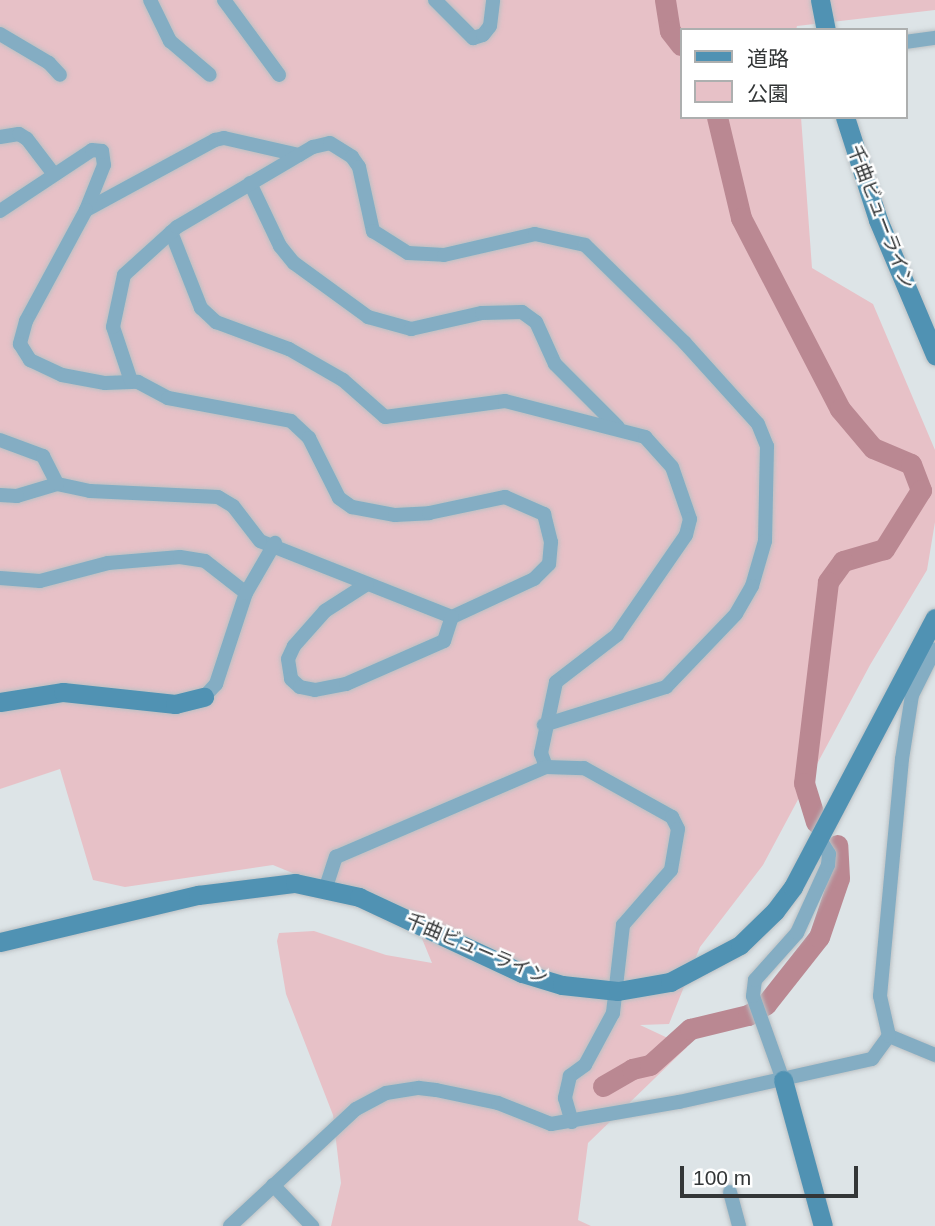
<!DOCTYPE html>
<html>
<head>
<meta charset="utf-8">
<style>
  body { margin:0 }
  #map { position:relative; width:935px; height:1226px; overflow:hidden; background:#dde4e7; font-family:Helvetica,"Noto Sans JP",sans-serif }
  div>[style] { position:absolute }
  .green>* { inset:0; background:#e7c1c7 }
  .river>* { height:21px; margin:-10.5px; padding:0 10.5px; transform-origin:10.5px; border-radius:10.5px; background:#ba8892 }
  .roads { filter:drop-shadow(0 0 2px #bbc1c4) drop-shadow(0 0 2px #bbc1c4) }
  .street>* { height:14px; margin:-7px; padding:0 7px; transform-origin:7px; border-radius:7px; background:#84adc3 }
  .secondary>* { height:19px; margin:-9.5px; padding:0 9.5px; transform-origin:9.5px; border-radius:9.5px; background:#5092b3 }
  span { translate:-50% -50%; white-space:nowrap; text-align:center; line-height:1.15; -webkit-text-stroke:5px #fff; paint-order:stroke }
  .street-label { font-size:19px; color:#333637 }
  .legend { position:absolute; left:680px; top:28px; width:228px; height:91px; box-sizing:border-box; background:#fff; border:2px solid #adafaf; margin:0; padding:9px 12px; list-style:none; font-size:21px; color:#333637 }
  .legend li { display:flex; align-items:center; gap:14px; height:35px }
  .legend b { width:35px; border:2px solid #adafaf }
  .scale { position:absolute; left:680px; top:1166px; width:178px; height:32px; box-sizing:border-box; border:4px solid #333637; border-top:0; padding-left:9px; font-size:21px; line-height:24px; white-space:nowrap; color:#333637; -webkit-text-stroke:5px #fff; paint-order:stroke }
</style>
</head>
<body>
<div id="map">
  <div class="green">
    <i style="clip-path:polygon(0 0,935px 0,935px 10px,797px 26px,796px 30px,681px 30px,681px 117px,801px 117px,812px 268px,873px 304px,935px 450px,935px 522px,927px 570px,870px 665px,763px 865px,700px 947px,669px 1024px,640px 1025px,687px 1047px,588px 1143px,578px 1220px,591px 1226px,331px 1226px,341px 1183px,333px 1115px,286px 994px,277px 941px,279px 933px,314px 931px,386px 955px,432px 963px,416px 924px,273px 865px,125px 887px,93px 880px,60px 769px,0 789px)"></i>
  </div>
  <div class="river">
    <i style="left:665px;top:0;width:31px;rotate:81deg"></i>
    <i style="left:670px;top:31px;width:18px;rotate:52deg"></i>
    <i style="left:717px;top:117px;width:104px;rotate:76.6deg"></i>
    <i style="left:741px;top:218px;width:215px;rotate:62.6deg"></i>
    <i style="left:840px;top:409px;width:51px;rotate:49.8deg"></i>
    <i style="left:873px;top:448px;width:41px;rotate:22.8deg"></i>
    <i style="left:911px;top:464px;width:28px;rotate:69deg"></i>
    <i style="left:921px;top:490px;width:70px;rotate:122.1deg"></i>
    <i style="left:884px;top:549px;width:43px;rotate:163.7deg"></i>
    <i style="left:843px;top:561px;width:26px;rotate:126deg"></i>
    <i style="left:828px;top:582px;width:202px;rotate:96.8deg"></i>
    <i style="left:804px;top:783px;width:41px;rotate:72.9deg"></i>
    <i style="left:603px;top:1086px;width:34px;rotate:-30deg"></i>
    <i style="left:632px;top:1069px;width:18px;rotate:-13deg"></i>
    <i style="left:650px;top:1065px;width:54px;rotate:-42deg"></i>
    <i style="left:690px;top:1029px;width:60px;rotate:-13.6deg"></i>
    <i style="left:748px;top:1015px;width:21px;rotate:-31deg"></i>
    <i style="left:766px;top:1004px;width:85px;rotate:-51.7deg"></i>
    <i style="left:819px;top:937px;width:62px;rotate:-71.3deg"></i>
    <i style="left:839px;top:878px;width:33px;rotate:-93deg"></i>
  </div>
  <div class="roads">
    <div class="street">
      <i style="left:150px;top:0;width:46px;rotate:64deg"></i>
      <i style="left:170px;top:41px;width:52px;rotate:40.4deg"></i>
      <i style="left:224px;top:0;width:93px;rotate:53.7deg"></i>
      <i style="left:435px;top:0;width:54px;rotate:45deg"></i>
      <i style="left:473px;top:38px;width:10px;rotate:-17deg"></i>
      <i style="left:483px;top:35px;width:11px;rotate:-52deg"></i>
      <i style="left:490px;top:26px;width:26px;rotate:-83deg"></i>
      <i style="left:0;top:34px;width:57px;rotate:30.6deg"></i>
      <i style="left:49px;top:63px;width:16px;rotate:47deg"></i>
      <i style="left:905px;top:42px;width:30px;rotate:-8deg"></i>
      <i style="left:0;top:137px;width:19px;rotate:-9deg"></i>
      <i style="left:19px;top:134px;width:9px;rotate:32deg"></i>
      <i style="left:27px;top:139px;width:43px;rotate:52.6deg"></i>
      <i style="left:250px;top:183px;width:70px;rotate:64.5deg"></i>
      <i style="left:280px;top:246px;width:22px;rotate:51deg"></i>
      <i style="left:294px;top:263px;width:92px;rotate:36.1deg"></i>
      <i style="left:368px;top:317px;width:45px;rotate:15.6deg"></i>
      <i style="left:411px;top:329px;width:73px;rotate:-12.7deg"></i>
      <i style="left:482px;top:313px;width:40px;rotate:-1.4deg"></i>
      <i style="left:522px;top:312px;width:17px;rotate:36deg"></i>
      <i style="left:536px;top:322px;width:46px;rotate:65.7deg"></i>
      <i style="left:555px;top:364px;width:89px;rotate:45deg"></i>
      <i style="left:86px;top:210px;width:147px;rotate:-28.5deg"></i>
      <i style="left:215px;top:140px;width:9px;rotate:-13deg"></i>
      <i style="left:224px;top:138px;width:77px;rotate:12.8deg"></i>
      <i style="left:0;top:211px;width:110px;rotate:-33.5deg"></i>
      <i style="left:92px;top:150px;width:10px;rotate:6deg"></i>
      <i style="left:102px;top:151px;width:14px;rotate:82deg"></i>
      <i style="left:104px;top:165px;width:48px;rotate:111.8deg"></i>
      <i style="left:86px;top:210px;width:126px;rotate:118.4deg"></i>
      <i style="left:26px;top:321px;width:24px;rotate:105deg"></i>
      <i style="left:20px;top:344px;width:19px;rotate:58deg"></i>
      <i style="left:30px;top:360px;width:35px;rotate:25deg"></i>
      <i style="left:62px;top:375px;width:44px;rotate:10.5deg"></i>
      <i style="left:105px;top:383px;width:33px;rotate:-2deg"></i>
      <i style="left:138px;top:382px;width:34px;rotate:28deg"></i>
      <i style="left:168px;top:398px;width:125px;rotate:10.6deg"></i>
      <i style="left:291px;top:421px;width:25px;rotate:43deg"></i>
      <i style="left:309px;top:438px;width:67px;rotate:63.4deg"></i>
      <i style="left:339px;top:498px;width:16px;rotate:35deg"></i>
      <i style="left:352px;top:507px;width:44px;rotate:10.5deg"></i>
      <i style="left:395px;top:515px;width:34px;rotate:-3deg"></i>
      <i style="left:429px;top:513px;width:78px;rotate:-11.9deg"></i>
      <i style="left:505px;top:497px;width:43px;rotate:23.6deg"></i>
      <i style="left:544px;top:514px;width:29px;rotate:76deg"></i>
      <i style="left:551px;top:542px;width:22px;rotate:95deg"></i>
      <i style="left:549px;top:564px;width:21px;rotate:135deg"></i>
      <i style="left:534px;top:579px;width:90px;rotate:155.1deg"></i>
      <i style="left:452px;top:617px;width:206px;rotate:-158.4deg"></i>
      <i style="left:260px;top:541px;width:44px;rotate:-127.6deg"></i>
      <i style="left:233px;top:506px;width:17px;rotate:-149deg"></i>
      <i style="left:218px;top:497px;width:128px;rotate:-177.3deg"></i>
      <i style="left:90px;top:491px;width:34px;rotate:-168deg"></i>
      <i style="left:57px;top:484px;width:42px;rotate:163.3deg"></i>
      <i style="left:17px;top:496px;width:17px;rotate:-177deg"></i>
      <i style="left:171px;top:232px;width:82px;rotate:68.5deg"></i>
      <i style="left:201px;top:308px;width:21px;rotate:43deg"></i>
      <i style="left:216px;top:322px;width:78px;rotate:20.3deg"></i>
      <i style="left:289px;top:349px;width:62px;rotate:29.9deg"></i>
      <i style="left:343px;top:380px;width:56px;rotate:41.4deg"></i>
      <i style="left:385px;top:417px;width:121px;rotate:-7.6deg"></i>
      <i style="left:505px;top:401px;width:145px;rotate:14.4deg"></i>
      <i style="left:645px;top:437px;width:40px;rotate:48deg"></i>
      <i style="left:672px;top:467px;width:55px;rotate:70.9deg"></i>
      <i style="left:690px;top:519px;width:16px;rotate:104deg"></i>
      <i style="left:686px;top:535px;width:121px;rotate:124.6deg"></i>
      <i style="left:617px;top:635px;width:77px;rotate:142.4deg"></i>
      <i style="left:556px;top:682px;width:73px;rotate:101.9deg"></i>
      <i style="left:541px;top:753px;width:15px;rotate:70deg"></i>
      <i style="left:131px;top:381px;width:57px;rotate:-108.4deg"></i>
      <i style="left:113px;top:327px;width:53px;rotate:-78.1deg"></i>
      <i style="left:124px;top:275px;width:72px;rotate:-42.2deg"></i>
      <i style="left:177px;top:227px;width:158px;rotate:-30.5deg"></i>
      <i style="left:313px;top:147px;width:17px;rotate:-13deg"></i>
      <i style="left:330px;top:143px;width:26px;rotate:32deg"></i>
      <i style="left:352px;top:157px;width:12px;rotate:55deg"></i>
      <i style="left:359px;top:167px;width:66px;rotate:77.7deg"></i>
      <i style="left:373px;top:231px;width:41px;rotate:32.2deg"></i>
      <i style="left:408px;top:253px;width:36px;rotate:3deg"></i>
      <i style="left:444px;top:255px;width:93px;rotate:-13deg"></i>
      <i style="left:535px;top:234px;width:51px;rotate:12.4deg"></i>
      <i style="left:585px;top:245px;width:139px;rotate:44.4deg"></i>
      <i style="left:684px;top:342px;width:110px;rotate:47.9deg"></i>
      <i style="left:758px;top:424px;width:24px;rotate:68deg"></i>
      <i style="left:767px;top:446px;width:95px;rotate:91.2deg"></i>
      <i style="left:765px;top:541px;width:47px;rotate:106.1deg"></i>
      <i style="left:752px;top:586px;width:32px;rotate:120deg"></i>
      <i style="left:736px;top:614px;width:101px;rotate:133.8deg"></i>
      <i style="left:666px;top:687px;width:128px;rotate:162.7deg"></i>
      <i style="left:0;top:440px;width:46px;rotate:20.4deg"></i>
      <i style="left:43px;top:456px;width:31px;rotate:63deg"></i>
      <i style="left:0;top:578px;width:40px;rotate:4.3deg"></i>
      <i style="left:40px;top:581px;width:70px;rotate:-14.8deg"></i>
      <i style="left:108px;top:563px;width:72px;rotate:-4.8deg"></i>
      <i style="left:180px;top:557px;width:25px;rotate:9deg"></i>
      <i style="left:205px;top:561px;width:52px;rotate:38deg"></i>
      <i style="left:367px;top:584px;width:50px;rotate:147.3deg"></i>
      <i style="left:325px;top:611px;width:47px;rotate:131.5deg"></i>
      <i style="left:294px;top:646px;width:14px;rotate:115deg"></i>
      <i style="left:288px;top:659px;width:20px;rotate:81deg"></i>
      <i style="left:291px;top:679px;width:12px;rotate:42deg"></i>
      <i style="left:300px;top:687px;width:15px;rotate:11deg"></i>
      <i style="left:315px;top:690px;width:32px;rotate:-11deg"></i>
      <i style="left:346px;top:684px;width:107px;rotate:-23.7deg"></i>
      <i style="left:444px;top:641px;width:25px;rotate:-72deg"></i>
      <i style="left:204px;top:697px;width:18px;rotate:-47deg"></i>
      <i style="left:216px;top:684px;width:96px;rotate:-71.8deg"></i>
      <i style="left:246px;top:593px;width:58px;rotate:-59.9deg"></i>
      <i style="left:326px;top:887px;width:32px;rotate:-72deg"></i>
      <i style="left:336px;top:857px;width:228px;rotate:-23.2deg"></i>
      <i style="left:546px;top:767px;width:38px;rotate:2deg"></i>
      <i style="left:584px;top:768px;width:101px;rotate:29.1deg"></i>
      <i style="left:672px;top:817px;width:13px;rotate:63deg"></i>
      <i style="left:678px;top:829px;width:42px;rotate:99.7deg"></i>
      <i style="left:671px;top:870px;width:73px;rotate:131.1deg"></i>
      <i style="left:623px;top:925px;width:89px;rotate:96.5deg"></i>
      <i style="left:613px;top:1013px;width:59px;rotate:118.3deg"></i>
      <i style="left:585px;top:1065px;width:19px;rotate:144deg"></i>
      <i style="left:570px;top:1076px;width:23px;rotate:103deg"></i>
      <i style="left:565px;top:1098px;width:25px;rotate:74deg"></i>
      <i style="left:889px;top:1036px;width:50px;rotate:22.4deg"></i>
      <i style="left:783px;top:1080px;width:89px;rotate:-109.7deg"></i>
      <i style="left:753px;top:996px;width:16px;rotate:-83deg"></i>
      <i style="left:755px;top:980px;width:63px;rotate:-48.2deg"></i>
      <i style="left:797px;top:933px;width:75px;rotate:-65.5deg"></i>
      <i style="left:828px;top:865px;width:11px;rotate:-85deg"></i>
      <i style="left:829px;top:854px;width:19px;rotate:-122deg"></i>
      <i style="left:273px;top:1185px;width:57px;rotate:46.4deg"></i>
      <i style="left:730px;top:1192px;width:35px;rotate:75deg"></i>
      <i style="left:230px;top:1226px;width:172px;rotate:-42.9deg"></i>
      <i style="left:356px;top:1109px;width:34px;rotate:-28deg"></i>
      <i style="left:386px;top:1093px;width:33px;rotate:-9deg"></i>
      <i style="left:419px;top:1088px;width:17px;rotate:7deg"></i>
      <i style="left:436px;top:1090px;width:63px;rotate:11.8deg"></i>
      <i style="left:498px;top:1103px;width:57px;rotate:21.6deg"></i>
      <i style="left:551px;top:1124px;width:130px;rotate:-9.8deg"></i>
      <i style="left:679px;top:1102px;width:198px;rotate:-12.6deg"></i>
      <i style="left:872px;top:1059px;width:29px;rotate:-54deg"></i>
      <i style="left:889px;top:1036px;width:41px;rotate:-102.7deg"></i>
      <i style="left:880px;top:996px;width:238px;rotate:-84.7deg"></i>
      <i style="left:902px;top:759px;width:65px;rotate:-81.1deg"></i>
      <i style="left:912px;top:695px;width:51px;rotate:-63.4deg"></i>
    </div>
    <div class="secondary">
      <i style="left:820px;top:0;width:31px;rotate:79deg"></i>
      <i style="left:845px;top:117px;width:108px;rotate:72.2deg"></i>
      <i style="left:878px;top:220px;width:147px;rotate:67.1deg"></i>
      <i style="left:0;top:702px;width:64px;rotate:-9deg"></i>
      <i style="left:63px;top:692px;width:113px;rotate:6.1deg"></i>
      <i style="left:175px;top:704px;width:30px;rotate:-14deg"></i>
      <i style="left:0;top:942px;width:204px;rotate:-13.4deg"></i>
      <i style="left:198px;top:895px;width:98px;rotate:-7.1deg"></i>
      <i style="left:295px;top:883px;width:66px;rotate:12.3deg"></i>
      <i style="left:359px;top:897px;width:180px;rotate:25deg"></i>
      <i style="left:522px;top:973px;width:42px;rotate:16.7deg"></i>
      <i style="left:562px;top:985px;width:56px;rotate:6.1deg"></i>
      <i style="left:618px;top:991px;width:53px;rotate:-9.8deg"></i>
      <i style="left:670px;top:982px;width:79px;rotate:-27.9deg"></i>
      <i style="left:740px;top:945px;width:49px;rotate:-44.2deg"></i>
      <i style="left:775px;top:911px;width:30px;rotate:-53deg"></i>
      <i style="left:793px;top:887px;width:304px;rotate:-62.2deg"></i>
      <i style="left:783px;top:1080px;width:151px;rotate:74.7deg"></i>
    </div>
  </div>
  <div class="street-label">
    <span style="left:881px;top:217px;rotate:69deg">千曲ビューライン</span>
    <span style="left:477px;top:949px;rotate:23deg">千曲ビューライン</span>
  </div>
  <ul class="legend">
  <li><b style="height:9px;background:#5092b3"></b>道路</li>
  <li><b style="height:19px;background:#e7c1c7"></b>公園</li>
  </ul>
  <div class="scale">100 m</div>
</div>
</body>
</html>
